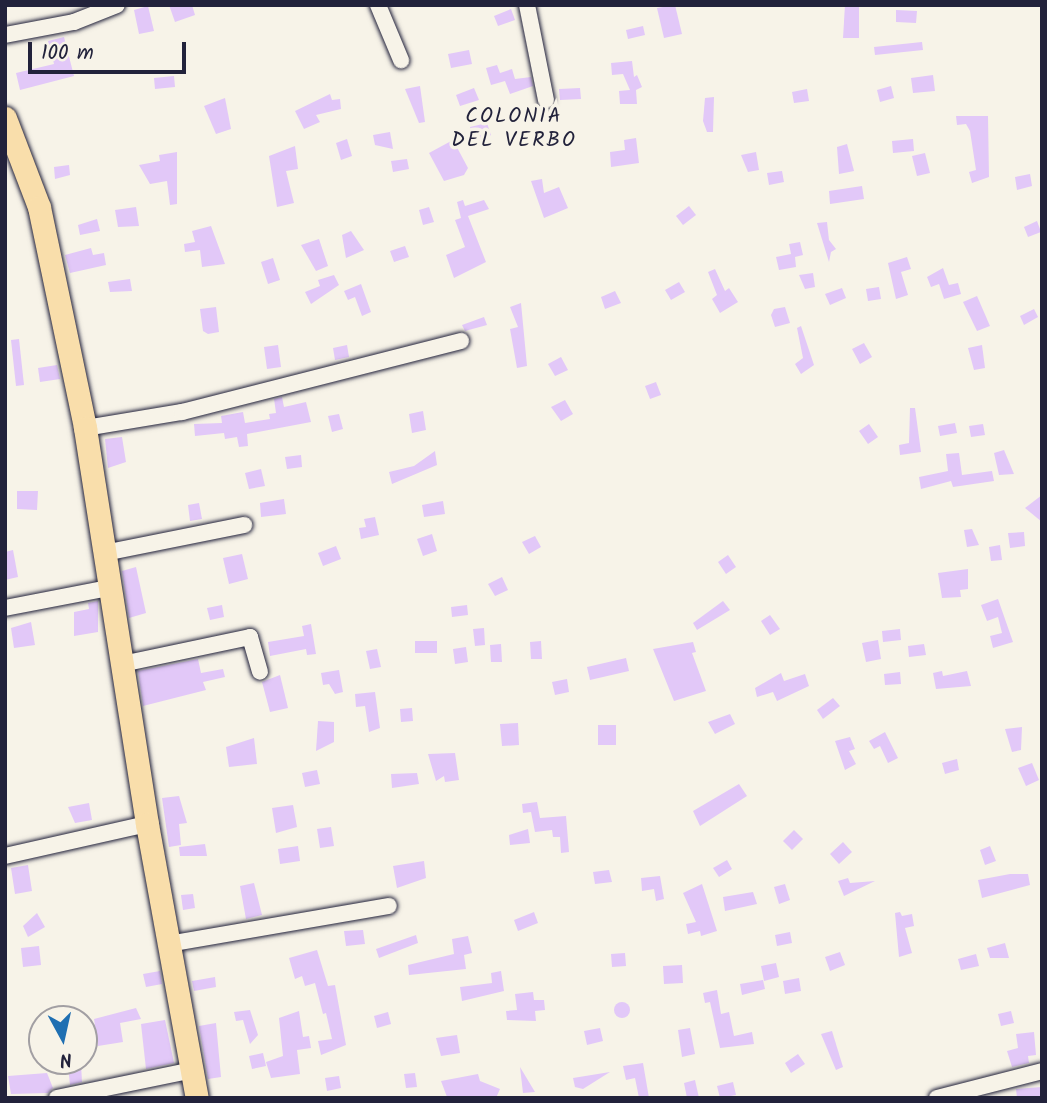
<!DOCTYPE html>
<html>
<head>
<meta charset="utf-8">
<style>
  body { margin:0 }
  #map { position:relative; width:1047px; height:1103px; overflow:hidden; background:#f7f3e8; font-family:Kalam,sans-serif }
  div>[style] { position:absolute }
  .building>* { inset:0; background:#e2c8f8 }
  .round { border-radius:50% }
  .roads { filter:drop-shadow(0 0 2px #22223b) drop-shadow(0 0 2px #22223b) }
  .minor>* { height:16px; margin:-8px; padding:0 8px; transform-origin:8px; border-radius:8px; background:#f7f3e8 }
  .highway>* { height:23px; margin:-11.5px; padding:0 11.5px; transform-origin:11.5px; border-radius:11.5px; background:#f9deab }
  span { translate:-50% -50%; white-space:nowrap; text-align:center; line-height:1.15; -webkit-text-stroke:7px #f7f3e8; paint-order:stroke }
  .neighbourhood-label { font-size:21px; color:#22223b; letter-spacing:2px }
  .frame { position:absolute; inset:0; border:7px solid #22223b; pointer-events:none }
  .north { position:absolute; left:28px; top:1005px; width:70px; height:70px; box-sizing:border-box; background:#f7f3e8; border:2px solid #a29fa3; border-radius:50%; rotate:172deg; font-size:19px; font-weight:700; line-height:28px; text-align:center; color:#22223b }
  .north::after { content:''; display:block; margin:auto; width:24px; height:32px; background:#1f6fb2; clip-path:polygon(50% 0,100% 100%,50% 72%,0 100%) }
  .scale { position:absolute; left:28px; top:42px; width:158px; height:32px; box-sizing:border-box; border:4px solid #22223b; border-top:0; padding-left:9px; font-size:21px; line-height:24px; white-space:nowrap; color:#22223b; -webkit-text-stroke:5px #f7f3e8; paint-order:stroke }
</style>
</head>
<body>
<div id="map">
  <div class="building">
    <i style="clip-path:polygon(169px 5px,192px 5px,195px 15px,175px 22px)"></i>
    <i style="clip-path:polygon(675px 5px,682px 34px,664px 38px,657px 8px)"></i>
    <i style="clip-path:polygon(845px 5px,859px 5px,859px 38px,843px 38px)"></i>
    <i style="clip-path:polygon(148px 6px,154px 31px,139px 34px,134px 10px)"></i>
    <i style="clip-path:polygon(511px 9px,515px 20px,498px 26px,494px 16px)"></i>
    <i style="clip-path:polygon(896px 10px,917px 11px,916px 23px,896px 22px)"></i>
    <i style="clip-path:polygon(643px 26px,645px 35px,628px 39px,626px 30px)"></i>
    <i style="clip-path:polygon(64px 37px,74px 76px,20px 90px,16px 73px,54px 64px,48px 41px)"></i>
    <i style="clip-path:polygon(922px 42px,923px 50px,875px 55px,874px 47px)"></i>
    <i style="clip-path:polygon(469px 50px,472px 64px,451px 68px,448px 54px)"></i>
    <i style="clip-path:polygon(632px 61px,634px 77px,637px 75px,642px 87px,636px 90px,637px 104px,620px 104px,619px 91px,630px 90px,623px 74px,612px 75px,611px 63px)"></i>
    <i style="clip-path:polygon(497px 65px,500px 73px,512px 69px,515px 79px,531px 77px,533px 86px,510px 94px,505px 81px,491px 85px,486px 68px)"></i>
    <i style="clip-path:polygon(933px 75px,935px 91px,913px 93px,911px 78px)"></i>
    <i style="clip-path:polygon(174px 76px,175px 87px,155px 89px,154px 78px)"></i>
    <i style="clip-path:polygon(420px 86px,425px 122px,419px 123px,405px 89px)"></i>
    <i style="clip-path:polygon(891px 86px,894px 98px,880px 102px,877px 90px)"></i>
    <i style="clip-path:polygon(474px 88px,479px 100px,460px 106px,456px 95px)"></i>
    <i style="clip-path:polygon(580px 88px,581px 99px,560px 100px,559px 89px)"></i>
    <i style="clip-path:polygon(807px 89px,809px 101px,794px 103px,792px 92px)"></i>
    <i style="clip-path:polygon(330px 94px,332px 100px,340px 99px,341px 109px,316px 115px,320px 122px,304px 129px,295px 111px)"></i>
    <i style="clip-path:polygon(714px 97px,713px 132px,707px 132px,703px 121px,705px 98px)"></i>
    <i style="clip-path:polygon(225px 98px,231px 129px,216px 134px,204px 106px)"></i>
    <i style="clip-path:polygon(956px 116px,988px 116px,989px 177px,972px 183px,969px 172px,976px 170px,970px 131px,966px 124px,957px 125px)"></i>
    <i style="clip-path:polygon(487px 123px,491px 135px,474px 144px,470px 127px)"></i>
    <i style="clip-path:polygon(390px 132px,393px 149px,375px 145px,373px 135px)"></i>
    <i style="clip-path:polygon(636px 138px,639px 163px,611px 167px,610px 152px,625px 150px,624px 140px)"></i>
    <i style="clip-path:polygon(347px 139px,352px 156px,341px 160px,336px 143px)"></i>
    <i style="clip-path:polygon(913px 139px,914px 151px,893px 153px,892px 141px)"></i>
    <i style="clip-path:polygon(453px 140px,468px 168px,464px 175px,444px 181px,429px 153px)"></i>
    <i style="clip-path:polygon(847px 144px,854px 171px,839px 174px,837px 147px)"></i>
    <i style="clip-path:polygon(295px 146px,298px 169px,286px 171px,294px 203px,277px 207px,269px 156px)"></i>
    <i style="clip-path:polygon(177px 152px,177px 204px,170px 205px,167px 181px,150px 184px,139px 165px,160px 161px,159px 155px)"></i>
    <i style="clip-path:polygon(756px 152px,759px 170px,748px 172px,741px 155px)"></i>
    <i style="clip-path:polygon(925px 153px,930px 173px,917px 176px,912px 156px)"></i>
    <i style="clip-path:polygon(407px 159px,409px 169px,393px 172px,391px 161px)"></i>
    <i style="clip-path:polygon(69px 165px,70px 175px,55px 179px,54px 167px)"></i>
    <i style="clip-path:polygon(782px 171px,784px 182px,769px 185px,767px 173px)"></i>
    <i style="clip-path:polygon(1030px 174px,1032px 186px,1017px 190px,1015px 177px)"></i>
    <i style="clip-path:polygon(542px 179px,544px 193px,559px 187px,568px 208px,544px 218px,531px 181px)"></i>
    <i style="clip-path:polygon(862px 186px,864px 199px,830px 204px,829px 191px)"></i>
    <i style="clip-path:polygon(463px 200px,465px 206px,484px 200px,489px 209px,468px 216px,486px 262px,454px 278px,446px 255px,465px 247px,455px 220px,461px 218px,457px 202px)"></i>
    <i style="clip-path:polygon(689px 206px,696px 215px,683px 225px,676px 216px)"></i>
    <i style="clip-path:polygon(136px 207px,139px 226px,118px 227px,115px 210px)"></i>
    <i style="clip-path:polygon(429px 207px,434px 222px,423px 225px,419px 210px)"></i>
    <i style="clip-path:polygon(97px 219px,100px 231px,80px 235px,78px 225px)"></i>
    <i style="clip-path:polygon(1037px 221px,1041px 232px,1028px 237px,1024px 227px)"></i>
    <i style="clip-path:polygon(827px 222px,829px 240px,836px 249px,831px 252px,829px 262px,817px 223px)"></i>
    <i style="clip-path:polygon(211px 226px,225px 264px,202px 267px,200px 250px,185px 252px,184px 244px,195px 242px,192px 231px)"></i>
    <i style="clip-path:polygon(351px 231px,364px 250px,346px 258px,342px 235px)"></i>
    <i style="clip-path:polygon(319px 239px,328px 266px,316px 271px,301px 245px)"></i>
    <i style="clip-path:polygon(800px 242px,803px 255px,795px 257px,796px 267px,779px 270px,776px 257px,791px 254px,789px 244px)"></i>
    <i style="clip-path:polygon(405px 246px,409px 257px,394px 262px,390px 251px)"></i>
    <i style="clip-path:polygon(91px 248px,93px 255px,104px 253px,106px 265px,70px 273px,65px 255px)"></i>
    <i style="clip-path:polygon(907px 257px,911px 269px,901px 272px,908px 295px,896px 299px,888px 263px)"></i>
    <i style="clip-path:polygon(273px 258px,280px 280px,268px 284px,261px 262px)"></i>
    <i style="clip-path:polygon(943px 268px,949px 285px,958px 283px,961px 294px,944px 299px,939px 284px,931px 287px,927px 277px)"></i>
    <i style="clip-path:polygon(715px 269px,725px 291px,729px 288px,738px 302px,720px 313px,712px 299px,717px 295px,708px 272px)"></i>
    <i style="clip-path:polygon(813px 273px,815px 287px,805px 289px,799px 275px)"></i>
    <i style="clip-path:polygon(334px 275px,339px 285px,311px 304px,305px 292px,320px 286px,318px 280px)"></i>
    <i style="clip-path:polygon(130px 279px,132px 291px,110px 292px,108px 282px)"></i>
    <i style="clip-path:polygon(679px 282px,685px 292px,671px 300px,665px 290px)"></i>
    <i style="clip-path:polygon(361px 284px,371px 312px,362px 316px,355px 297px,348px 300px,344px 291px)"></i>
    <i style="clip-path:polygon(879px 287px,881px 299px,868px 301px,866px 289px)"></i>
    <i style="clip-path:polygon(842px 288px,846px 298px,830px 305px,825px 294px)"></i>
    <i style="clip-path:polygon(615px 291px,621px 303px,605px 309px,601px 297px)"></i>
    <i style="clip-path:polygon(977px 296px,990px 326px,977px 331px,963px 302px)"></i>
    <i style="clip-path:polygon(521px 303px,527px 366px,517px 368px,510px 329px,518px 327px,510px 307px)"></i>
    <i style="clip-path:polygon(216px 307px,219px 332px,208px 334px,203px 331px,200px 309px)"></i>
    <i style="clip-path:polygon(785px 307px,790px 323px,775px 327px,771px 315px,774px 309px)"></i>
    <i style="clip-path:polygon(1034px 309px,1038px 317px,1024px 325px,1020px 316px)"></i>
    <i style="clip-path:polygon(484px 317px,487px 325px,465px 331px,462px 325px)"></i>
    <i style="clip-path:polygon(801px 326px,814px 365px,801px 374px,795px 364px,803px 358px,797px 328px)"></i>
    <i style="clip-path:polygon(19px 339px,24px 385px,16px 386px,11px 340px)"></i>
    <i style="clip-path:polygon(864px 343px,872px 357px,860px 364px,852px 349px)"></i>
    <i style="clip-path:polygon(278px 345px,281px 367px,267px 369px,264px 347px)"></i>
    <i style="clip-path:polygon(347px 345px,349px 357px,335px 360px,333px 348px)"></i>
    <i style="clip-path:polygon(982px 345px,985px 368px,974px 370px,968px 348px)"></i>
    <i style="clip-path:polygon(561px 357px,568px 370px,555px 376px,548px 364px)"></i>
    <i style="clip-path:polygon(57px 365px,60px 379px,40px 382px,38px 368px)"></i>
    <i style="clip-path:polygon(656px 382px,661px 395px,650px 399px,645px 386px)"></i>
    <i style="clip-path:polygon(282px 397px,284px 407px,306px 402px,311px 422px,247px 434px,248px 446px,239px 447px,237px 437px,225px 439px,224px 433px,195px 436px,194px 424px,222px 423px,221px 416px,243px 412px,245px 423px,270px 419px,269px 414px,276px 413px,274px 399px)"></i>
    <i style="clip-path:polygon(565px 400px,573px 414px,561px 421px,551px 407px)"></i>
    <i style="clip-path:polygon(910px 408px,915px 408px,921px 452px,900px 455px,899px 445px,909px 443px)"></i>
    <i style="clip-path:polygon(423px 411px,426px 430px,412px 433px,409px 414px)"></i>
    <i style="clip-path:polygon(339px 414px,343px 429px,332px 432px,328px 416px)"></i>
    <i style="clip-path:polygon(955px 423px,957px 433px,940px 436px,938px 426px)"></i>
    <i style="clip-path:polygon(869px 424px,878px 437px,868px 444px,859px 431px)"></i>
    <i style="clip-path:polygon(983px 424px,985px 435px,971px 437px,969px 426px)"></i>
    <i style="clip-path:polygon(122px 437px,126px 462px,108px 468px,105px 439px)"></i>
    <i style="clip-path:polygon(1004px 450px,1014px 474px,999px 475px,994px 453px)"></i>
    <i style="clip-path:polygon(435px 451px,437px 465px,392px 484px,389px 472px,414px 466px)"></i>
    <i style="clip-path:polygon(959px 453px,962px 475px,992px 471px,994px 481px,953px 487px,951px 481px,921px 489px,919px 477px,948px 471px,946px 454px)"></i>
    <i style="clip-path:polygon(301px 455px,302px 467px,287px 469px,285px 457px)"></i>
    <i style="clip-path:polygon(261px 469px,265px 486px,249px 489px,245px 473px)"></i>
    <i style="clip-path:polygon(17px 491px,38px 491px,37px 510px,17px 509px)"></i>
    <i style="clip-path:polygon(1042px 495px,1042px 522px,1025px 508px)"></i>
    <i style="clip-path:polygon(284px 499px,286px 514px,261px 517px,260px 503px)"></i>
    <i style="clip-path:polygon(443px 501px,445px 514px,424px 517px,422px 505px)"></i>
    <i style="clip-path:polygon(199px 503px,202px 519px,190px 521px,188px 505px)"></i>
    <i style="clip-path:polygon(375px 517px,379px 535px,361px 539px,359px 528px,366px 527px,364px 519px)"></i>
    <i style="clip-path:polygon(972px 529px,979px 545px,967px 547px,964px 530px)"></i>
    <i style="clip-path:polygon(1024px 532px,1025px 546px,1010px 548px,1008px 533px)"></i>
    <i style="clip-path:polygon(432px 534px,437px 551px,423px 556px,417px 539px)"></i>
    <i style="clip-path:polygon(535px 536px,541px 547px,529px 554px,522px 542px)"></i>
    <i style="clip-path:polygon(1000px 545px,1002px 560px,991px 561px,989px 547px)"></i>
    <i style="clip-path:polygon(336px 546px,341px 559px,323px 566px,318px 553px)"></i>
    <i style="clip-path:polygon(13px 550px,18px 577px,5px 580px,5px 552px)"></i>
    <i style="clip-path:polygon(242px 554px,248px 579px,229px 584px,223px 558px)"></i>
    <i style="clip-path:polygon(728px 555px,736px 567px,726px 574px,718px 562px)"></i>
    <i style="clip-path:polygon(136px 567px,146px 613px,129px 618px,122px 571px)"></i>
    <i style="clip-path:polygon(968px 569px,968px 589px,960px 590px,961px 597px,942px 598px,938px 573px)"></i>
    <i style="clip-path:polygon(502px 577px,508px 590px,495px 596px,488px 584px)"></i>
    <i style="clip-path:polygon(998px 599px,1013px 642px,993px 648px,990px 636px,1002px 633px,998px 617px,987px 621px,981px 605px)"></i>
    <i style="clip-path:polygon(98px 601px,98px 632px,74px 636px,74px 612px,89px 609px,88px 603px)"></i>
    <i style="clip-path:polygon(723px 601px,730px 610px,697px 630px,693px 623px)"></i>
    <i style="clip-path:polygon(222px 605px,224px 617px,210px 620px,207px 608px)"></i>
    <i style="clip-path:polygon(467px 605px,468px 615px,452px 617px,451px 607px)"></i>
    <i style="clip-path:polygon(770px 615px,780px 629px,770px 635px,761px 621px)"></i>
    <i style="clip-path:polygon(31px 622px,35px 645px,14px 648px,11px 628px)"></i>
    <i style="clip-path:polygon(311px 624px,316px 654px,307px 655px,306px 649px,270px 656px,268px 642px,304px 636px,302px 626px)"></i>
    <i style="clip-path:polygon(484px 628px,485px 645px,475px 646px,473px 629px)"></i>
    <i style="clip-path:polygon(900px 629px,901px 640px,883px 642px,882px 631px)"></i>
    <i style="clip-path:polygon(878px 640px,881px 659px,866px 662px,862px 643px)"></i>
    <i style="clip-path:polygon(415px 641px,437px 641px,437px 653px,415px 653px)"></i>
    <i style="clip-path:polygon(541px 641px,542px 659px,531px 659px,530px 642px)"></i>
    <i style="clip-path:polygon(693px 642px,696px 652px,692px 653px,706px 691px,674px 701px,653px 649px)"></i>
    <i style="clip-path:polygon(501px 644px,502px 662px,491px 662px,490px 645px)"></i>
    <i style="clip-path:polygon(924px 644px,926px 655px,909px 657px,908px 646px)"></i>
    <i style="clip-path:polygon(466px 647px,468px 662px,455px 664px,453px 649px)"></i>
    <i style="clip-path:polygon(377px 649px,381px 667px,370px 669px,366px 651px)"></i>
    <i style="clip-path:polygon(626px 658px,629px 671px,590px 680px,587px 667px)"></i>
    <i style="clip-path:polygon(198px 659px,201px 673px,223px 669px,225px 677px,203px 682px,206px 690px,143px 706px,138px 671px)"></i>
    <i style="clip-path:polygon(339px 670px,343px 692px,335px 694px,329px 684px,323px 685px,321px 673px)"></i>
    <i style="clip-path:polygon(942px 671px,943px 676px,967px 671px,971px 686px,936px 689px,933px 673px)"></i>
    <i style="clip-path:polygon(900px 672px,901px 684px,885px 685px,884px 674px)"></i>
    <i style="clip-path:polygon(781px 673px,784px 681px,805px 674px,809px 686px,777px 701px,773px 692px,757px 697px,755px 688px)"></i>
    <i style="clip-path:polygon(280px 675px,288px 708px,270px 712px,262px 682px)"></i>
    <i style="clip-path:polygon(567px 679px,569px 692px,555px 695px,552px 682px)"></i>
    <i style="clip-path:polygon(375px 692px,380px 728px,369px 732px,365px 706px,356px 707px,355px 694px)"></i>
    <i style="clip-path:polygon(833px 698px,840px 706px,823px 719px,817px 710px)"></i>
    <i style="clip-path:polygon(412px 708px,413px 721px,401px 722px,400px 709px)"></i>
    <i style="clip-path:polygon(730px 714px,735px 724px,715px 734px,708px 722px)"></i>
    <i style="clip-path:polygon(318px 721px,334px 722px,334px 742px,316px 751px)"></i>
    <i style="clip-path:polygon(518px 723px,519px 745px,502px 746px,500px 724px)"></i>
    <i style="clip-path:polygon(598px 725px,616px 725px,616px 745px,598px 745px)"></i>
    <i style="clip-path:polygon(1022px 727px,1021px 750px,1012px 752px,1005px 729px)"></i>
    <i style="clip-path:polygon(885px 732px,898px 758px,888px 763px,880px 746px,874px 749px,869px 741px)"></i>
    <i style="clip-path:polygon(850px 737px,855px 749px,849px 751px,856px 764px,845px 770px,835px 741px)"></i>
    <i style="clip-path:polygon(254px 738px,257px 764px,229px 767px,226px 747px)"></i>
    <i style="clip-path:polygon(455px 753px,459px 780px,445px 782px,444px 776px,436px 781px,428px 754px)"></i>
    <i style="clip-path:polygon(957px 759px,959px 770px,945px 774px,942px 763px)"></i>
    <i style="clip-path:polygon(1032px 763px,1039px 780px,1026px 786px,1018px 768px)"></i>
    <i style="clip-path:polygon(317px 770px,320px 784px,305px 787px,302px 773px)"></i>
    <i style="clip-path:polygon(417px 773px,419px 784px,392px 788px,391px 774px)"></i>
    <i style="clip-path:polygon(739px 784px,747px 796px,700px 826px,693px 811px)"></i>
    <i style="clip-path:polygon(179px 796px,187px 823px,179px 824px,181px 845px,169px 847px,162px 798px)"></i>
    <i style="clip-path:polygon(537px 802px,540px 818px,566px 816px,569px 852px,561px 853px,560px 837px,553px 837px,552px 830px,535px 832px,531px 812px,523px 813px,522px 804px)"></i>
    <i style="clip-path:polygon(89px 803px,92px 820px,75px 823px,68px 807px)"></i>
    <i style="clip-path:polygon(293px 805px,297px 827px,276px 833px,272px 808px)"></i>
    <i style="clip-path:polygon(331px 827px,334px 846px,320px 848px,317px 829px)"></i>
    <i style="clip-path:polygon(528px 829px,530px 843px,510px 845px,509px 835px)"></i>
    <i style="clip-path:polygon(794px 830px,803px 839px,792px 850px,783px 841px)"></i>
    <i style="clip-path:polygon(843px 842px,852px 852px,839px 864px,830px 854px)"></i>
    <i style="clip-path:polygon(205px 844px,207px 856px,180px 856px,179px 847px)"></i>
    <i style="clip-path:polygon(298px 846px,300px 861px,280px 864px,278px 849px)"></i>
    <i style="clip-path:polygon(990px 846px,996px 861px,985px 865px,980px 850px)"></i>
    <i style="clip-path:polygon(727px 860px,732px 869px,719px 877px,713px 868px)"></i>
    <i style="clip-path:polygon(424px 861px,426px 878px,397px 888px,393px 866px)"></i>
    <i style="clip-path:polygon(28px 865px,32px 891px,15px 894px,11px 868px)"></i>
    <i style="clip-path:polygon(609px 870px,612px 882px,595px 884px,593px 872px)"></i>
    <i style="clip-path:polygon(1010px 874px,1028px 874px,1030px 885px,982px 898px,978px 880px)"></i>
    <i style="clip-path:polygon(660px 876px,664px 899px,656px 901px,654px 889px,642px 891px,641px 878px)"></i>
    <i style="clip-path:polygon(848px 878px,850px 883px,875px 881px,844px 896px,838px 881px)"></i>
    <i style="clip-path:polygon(254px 883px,262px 915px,246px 919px,240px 886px)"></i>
    <i style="clip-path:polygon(702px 884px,717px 931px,701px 936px,700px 931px,688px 934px,686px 924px,696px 922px,683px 893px)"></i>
    <i style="clip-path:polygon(785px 884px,790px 900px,779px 904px,774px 887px)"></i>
    <i style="clip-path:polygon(753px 892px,757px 904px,725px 911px,723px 897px)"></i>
    <i style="clip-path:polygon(193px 894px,195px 908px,183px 910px,181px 895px)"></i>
    <i style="clip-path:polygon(534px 912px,538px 923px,518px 931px,514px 920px)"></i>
    <i style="clip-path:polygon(900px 912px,902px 916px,912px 914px,914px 926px,905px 928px,912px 953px,899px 957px,895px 913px)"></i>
    <i style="clip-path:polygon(37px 913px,45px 927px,28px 937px,23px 926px)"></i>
    <i style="clip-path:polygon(363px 930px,365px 944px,346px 946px,344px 931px)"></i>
    <i style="clip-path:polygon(790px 932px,792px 943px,777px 946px,775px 935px)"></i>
    <i style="clip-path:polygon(416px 935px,418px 943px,379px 958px,376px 949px)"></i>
    <i style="clip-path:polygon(468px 936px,472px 953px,464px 955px,466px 969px,409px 975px,408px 965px,454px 954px,452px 939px)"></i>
    <i style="clip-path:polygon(1005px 943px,1009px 958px,990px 958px,987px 948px)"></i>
    <i style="clip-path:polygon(39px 946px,41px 965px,23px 967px,21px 948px)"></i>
    <i style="clip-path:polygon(317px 950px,328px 986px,335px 985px,346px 1045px,321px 1055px,318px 1041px,332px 1039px,326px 1013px,323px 1014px,315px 983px,305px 986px,302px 976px,295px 979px,289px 958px)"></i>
    <i style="clip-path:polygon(840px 952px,845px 965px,830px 971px,825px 957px)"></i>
    <i style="clip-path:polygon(625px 953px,626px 966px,612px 967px,611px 954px)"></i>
    <i style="clip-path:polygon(976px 954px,979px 966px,961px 970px,958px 959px)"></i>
    <i style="clip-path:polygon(776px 963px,779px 977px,764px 981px,761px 966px)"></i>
    <i style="clip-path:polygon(682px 965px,683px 983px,664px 984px,663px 966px)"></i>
    <i style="clip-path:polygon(160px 971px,162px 984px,146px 987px,143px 974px)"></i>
    <i style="clip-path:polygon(501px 971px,504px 991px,462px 1001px,460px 987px,492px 983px,491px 973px)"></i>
    <i style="clip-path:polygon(215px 977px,216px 987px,194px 991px,192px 981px)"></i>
    <i style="clip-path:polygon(799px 978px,801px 991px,785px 994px,783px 981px)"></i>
    <i style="clip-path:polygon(763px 980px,765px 989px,742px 995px,740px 984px)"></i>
    <i style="clip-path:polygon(717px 990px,721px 1014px,729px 1012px,734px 1036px,752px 1032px,754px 1044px,720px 1048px,710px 1002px,705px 1003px,703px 993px)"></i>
    <i style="clip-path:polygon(533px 992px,534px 1000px,544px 1000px,545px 1010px,535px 1011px,536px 1021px,507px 1020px,506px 1011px,517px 1010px,515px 994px)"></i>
    <i class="round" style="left:614px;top:1002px;width:16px;height:16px"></i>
    <i style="clip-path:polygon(136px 1008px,141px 1019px,120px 1023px,123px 1042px,98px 1046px,94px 1019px)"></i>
    <i style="clip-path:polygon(250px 1010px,258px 1035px,250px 1044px,243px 1020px,236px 1021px,234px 1012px)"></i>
    <i style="clip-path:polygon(299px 1011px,303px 1037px,309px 1036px,311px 1048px,297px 1050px,300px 1074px,271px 1078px,266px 1062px,283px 1056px,279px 1018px)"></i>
    <i style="clip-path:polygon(1011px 1011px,1014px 1023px,1001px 1026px,998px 1014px)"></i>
    <i style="clip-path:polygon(388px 1012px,391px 1024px,377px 1028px,374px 1016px)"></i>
    <i style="clip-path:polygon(165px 1020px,174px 1063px,146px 1069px,141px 1024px)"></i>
    <i style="clip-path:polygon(216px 1023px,221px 1077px,208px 1079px,199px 1026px)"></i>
    <i style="clip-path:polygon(600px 1028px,603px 1041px,587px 1045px,584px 1031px)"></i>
    <i style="clip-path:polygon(690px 1028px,695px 1054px,682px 1057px,678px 1030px)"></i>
    <i style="clip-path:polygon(832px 1031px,843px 1067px,836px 1070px,821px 1034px)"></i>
    <i style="clip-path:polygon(1034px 1032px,1036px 1055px,1028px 1056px,1029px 1063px,1012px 1067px,1007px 1051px,1018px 1048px,1016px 1034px)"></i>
    <i style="clip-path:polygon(457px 1035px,460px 1053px,441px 1056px,436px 1038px)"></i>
    <i style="clip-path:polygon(263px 1053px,266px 1066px,252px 1069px,249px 1056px)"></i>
    <i style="clip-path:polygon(798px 1054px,805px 1064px,791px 1073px,785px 1063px)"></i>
    <i style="clip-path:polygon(643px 1063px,649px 1098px,639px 1098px,635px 1078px,626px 1080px,623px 1066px)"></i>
    <i style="clip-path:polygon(81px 1064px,82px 1082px,70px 1085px,68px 1066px)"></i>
    <i style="clip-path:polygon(520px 1067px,535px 1092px,523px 1093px)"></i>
    <i style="clip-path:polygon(610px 1072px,583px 1089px,575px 1087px,573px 1078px)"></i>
    <i style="clip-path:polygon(47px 1073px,53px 1088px,48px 1093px,11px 1094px,8px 1076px)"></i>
    <i style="clip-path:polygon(415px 1073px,417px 1087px,406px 1088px,404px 1074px)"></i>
    <i style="clip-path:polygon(478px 1074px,480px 1081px,500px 1089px,496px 1098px,447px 1097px,441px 1081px)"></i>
    <i style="clip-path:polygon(339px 1076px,341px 1088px,327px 1091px,325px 1078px)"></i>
    <i style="clip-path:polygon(695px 1080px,699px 1098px,687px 1098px,684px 1083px)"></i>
    <i style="clip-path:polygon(733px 1082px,736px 1095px,720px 1098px,717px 1086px)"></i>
    <i style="clip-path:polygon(1042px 1087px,1042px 1098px,1017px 1098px,1016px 1089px)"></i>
  </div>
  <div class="roads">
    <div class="minor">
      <i style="left:378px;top:5px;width:60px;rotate:67.3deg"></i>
      <i style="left:527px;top:5px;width:97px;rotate:78.7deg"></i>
      <i style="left:5px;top:35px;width:70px;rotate:-10.7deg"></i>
      <i style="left:74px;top:22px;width:46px;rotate:-21.6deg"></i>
      <i style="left:85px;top:428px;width:98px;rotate:-9.4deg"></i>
      <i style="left:182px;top:412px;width:288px;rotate:-14.3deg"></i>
      <i style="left:104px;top:553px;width:143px;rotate:-11.3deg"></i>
      <i style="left:5px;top:608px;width:106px;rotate:-10.9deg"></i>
      <i style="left:122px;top:664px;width:131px;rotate:-11.9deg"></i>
      <i style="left:250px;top:637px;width:36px;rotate:74deg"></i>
      <i style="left:5px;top:856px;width:146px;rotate:-12.7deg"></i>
      <i style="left:168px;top:944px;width:224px;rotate:-9.8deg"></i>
      <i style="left:57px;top:1098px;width:139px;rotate:-11.6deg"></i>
      <i style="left:937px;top:1098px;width:108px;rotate:-14.4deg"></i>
    </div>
    <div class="highway">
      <i style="left:5px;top:118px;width:95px;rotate:69.1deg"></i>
      <i style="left:39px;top:207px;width:226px;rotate:78.2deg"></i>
      <i style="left:85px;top:428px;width:401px;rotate:81.1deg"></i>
      <i style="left:147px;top:824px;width:279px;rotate:79.7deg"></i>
    </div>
  </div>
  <div class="neighbourhood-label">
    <span style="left:514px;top:129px">COLONIA<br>DEL VERBO</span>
  </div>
  <div class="frame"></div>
  <div class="north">N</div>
  <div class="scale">100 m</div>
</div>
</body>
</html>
